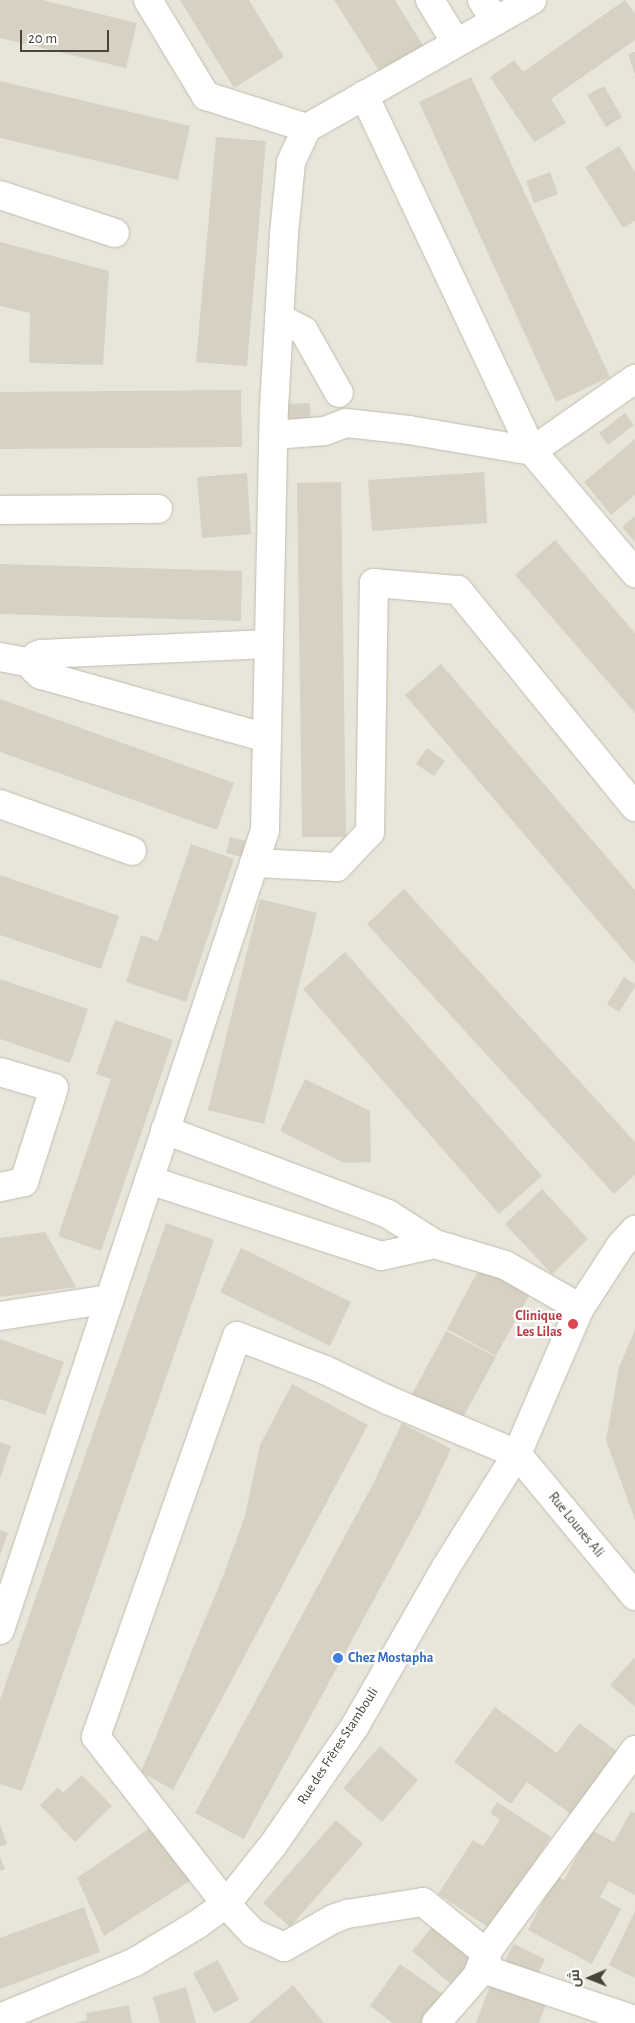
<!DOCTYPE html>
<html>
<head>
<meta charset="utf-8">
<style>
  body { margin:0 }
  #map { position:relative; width:635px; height:2023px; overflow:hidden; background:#f5f3ec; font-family:"Alegreya Sans",Cairo,sans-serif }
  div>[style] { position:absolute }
  .residential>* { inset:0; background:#e8e6da }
  .building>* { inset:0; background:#d6d1c2 }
  .roads { filter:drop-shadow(0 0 1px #c0bcae) drop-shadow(0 0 1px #c0bcae) }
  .minor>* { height:28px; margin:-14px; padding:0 14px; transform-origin:14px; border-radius:14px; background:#fff }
  .dots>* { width:14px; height:14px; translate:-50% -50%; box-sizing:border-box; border:2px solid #fff; border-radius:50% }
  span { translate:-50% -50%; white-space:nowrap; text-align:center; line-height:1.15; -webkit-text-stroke:4.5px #fff; paint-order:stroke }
  .health-label { font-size:14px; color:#be3a42; font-weight:700 }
  .right { translate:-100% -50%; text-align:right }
  .street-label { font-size:14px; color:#49453a }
  .shop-label { font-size:14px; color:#366cbe; font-weight:700 }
  .left { translate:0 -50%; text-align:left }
  .north { position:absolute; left:565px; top:1953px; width:50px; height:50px; -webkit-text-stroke:4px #fff; paint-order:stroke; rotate:269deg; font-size:14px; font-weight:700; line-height:20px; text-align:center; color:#49453a }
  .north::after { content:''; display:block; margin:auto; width:18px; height:22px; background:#49453a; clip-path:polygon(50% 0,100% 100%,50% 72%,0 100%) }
  .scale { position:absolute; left:20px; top:30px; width:89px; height:22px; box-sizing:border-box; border:2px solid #49453a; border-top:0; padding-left:6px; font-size:15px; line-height:18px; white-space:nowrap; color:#49453a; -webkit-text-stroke:4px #fff; paint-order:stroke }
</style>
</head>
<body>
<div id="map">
  <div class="residential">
    <i style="clip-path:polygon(0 0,635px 0,635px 2023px,0 2023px)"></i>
  </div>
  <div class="building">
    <i style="clip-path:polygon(0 0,42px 0,137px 23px,126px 68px,0 38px)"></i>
    <i style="clip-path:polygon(180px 0,249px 0,284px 57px,234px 88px)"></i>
    <i style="clip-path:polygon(334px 0,395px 0,424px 47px,381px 74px)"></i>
    <i style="clip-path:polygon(625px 0,635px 14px,635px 40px,551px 99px,566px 123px,534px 142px,490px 77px,514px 60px,523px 72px)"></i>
    <i style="clip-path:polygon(635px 52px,635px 75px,628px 54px)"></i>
    <i style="clip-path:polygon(471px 77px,610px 377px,556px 402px,419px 102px)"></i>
    <i style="clip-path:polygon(0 81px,190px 126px,178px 180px,0 138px)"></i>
    <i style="clip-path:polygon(604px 86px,622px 117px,606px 127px,587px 95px)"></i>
    <i style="clip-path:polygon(216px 137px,266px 141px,247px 366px,196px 362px)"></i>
    <i style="clip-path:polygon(619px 146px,635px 172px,635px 221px,623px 228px,585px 167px)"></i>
    <i style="clip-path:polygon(550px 172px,558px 194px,534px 203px,526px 181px)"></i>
    <i style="clip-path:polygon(0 242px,109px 271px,103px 365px,29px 363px,30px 313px,0 306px)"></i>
    <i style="clip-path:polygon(241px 390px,242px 447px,0 449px,0 392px)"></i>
    <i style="clip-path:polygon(310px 403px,311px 428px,287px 429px,285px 404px)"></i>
    <i style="clip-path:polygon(625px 413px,634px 425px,608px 445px,599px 433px)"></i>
    <i style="clip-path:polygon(635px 439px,635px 495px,611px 515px,584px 482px)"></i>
    <i style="clip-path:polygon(484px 472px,487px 523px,372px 531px,368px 480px)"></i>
    <i style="clip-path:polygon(247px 473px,251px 534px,202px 538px,197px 477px)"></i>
    <i style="clip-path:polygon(341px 482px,346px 837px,302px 837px,297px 483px)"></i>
    <i style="clip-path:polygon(635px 516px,635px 542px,622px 527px)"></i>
    <i style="clip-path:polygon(555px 540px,635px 633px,635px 713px,515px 575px)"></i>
    <i style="clip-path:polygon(0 564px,242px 571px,241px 621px,0 614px)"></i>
    <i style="clip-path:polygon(441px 664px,635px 890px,635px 964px,405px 695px)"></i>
    <i style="clip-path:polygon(0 699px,234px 783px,217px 830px,0 752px)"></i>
    <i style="clip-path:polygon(427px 748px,445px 761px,434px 776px,416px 764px)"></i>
    <i style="clip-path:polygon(230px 837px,246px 841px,242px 857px,226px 853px)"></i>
    <i style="clip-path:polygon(191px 844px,234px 859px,186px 1002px,126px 982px,141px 935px,158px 941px)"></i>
    <i style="clip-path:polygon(0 875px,119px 916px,101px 969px,0 935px)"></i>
    <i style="clip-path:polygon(404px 889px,635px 1142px,635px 1175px,614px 1194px,367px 924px)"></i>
    <i style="clip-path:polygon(260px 899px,317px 913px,264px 1124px,208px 1110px)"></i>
    <i style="clip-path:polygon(345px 952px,542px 1176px,499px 1214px,303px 989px)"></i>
    <i style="clip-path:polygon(624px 977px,635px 984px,635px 987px,619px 1012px,607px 1004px)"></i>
    <i style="clip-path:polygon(0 979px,88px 1009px,70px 1063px,0 1039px)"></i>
    <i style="clip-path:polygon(115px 1020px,173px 1040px,101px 1251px,58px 1236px,111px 1079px,96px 1074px)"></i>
    <i style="clip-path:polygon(305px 1079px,370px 1111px,371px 1162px,344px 1163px,280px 1131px)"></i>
    <i style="clip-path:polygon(542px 1189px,588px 1239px,552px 1274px,505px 1224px)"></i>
    <i style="clip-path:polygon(166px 1223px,214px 1240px,22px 1791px,0 1784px,0 1700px)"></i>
    <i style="clip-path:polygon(45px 1232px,76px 1287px,0 1297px,0 1238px)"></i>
    <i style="clip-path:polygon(241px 1248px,351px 1302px,330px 1346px,220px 1292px)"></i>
    <i style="clip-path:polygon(482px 1263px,532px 1290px,496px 1356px,447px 1329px)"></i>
    <i style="clip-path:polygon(635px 1330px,635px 1520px,606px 1440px,619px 1367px)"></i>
    <i style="clip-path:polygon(446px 1331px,496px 1357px,460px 1423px,411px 1396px)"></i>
    <i style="clip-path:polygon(0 1339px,64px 1362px,45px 1415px,0 1399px)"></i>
    <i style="clip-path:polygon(292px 1384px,368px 1425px,173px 1790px,141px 1772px,222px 1579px,245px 1516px,260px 1445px)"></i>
    <i style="clip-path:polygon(402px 1423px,451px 1449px,422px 1511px,244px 1839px,195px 1813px,373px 1484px)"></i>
    <i style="clip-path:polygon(0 1442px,11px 1446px,0 1479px)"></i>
    <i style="clip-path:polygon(0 1530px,8px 1533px,0 1555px)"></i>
    <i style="clip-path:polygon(635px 1657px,635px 1707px,610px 1685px)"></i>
    <i style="clip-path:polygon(495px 1707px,557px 1753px,579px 1723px,618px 1752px,572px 1815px,527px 1782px,511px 1804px,454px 1762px)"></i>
    <i style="clip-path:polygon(380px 1746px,418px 1780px,382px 1822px,343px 1788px)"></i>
    <i style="clip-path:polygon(82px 1775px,112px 1806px,75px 1842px,40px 1805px,58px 1787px,63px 1793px)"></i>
    <i style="clip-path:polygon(497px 1802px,551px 1837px,491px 1929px,438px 1894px,473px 1840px,483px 1846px,500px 1820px,490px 1813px)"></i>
    <i style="clip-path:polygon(631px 1811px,635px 1813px,635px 1895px,609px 1881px,600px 1897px,621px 1909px,592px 1964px,528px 1930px,556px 1876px,564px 1880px,591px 1830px,614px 1842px)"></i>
    <i style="clip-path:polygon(336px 1820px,363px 1844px,290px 1927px,263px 1903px)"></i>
    <i style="clip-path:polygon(0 1824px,7px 1844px,0 1846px)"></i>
    <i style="clip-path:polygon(151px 1827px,193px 1879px,104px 1936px,77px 1878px)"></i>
    <i style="clip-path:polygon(0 1856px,5px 1869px,0 1871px)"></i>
    <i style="clip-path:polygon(84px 1907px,100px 1952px,0 1989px,0 1938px)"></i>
    <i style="clip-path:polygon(635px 1911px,635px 1978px,609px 1965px)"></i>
    <i style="clip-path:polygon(438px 1920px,478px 1954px,452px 1985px,412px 1951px)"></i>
    <i style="clip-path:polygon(514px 1944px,545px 1959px,536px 1978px,504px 1962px)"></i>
    <i style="clip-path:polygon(218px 1960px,239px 2000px,214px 2013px,193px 1973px)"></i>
    <i style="clip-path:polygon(400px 1964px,444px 1995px,424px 2023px,393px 2023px,370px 2006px)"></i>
    <i style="clip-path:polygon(495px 1973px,525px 1997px,546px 2005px,539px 2023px,476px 2023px)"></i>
    <i style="clip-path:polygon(293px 1985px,324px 2023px,248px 2023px)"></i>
    <i style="clip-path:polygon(186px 1987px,196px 2023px,160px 2023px,153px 1997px)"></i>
    <i style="clip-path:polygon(129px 2005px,132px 2023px,75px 2023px,87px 2020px,86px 2013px)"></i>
  </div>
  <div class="roads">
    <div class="minor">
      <i style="left:148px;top:0;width:112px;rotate:58.9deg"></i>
      <i style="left:206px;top:96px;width:106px;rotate:17.6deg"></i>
      <i style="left:430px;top:0;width:50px;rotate:58.8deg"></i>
      <i style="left:482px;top:0;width:25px;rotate:58deg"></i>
      <i style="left:364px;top:95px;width:394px;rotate:64.7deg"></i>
      <i style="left:532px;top:451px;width:160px;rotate:49.8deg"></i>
      <i style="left:0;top:195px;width:121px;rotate:18.3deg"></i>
      <i style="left:279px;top:318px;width:28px;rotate:27deg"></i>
      <i style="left:304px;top:331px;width:71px;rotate:60.6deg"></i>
      <i style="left:274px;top:435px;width:51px;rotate:-4.5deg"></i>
      <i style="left:325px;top:431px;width:22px;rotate:-21deg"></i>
      <i style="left:346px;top:423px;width:63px;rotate:6.3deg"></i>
      <i style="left:409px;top:430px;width:125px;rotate:9.7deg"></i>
      <i style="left:532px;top:451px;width:126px;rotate:-35deg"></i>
      <i style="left:0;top:510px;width:158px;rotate:-0.4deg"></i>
      <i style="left:0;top:657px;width:33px;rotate:11deg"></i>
      <i style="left:267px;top:738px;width:235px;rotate:-164.4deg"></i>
      <i style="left:41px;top:675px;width:9px;rotate:-139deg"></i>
      <i style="left:34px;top:669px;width:6px;rotate:-108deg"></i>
      <i style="left:32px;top:663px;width:8px;rotate:-60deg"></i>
      <i style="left:36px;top:656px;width:5px;rotate:-22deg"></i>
      <i style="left:41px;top:654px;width:228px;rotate:-2.5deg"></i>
      <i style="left:0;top:804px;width:140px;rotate:19.6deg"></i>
      <i style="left:254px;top:863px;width:83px;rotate:2.8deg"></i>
      <i style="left:337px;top:867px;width:48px;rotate:-46.7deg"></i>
      <i style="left:370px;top:832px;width:249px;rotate:-89.1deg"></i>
      <i style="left:374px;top:583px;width:84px;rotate:4.8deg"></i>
      <i style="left:458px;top:590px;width:280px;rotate:50.8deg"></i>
      <i style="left:0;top:1072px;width:56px;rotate:16.5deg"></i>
      <i style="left:54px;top:1088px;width:99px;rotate:107.7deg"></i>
      <i style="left:24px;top:1182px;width:25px;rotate:168deg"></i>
      <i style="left:165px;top:1130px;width:238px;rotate:20.6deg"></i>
      <i style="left:388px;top:1214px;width:56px;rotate:32.6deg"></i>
      <i style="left:435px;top:1244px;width:73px;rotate:16.7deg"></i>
      <i style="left:505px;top:1265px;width:86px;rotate:29.8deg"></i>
      <i style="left:149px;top:1180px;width:244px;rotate:18.1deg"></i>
      <i style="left:381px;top:1256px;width:55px;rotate:-12.5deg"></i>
      <i style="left:0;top:1316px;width:111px;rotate:-8.8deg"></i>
      <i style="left:635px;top:1596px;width:185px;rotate:-129.7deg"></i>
      <i style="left:517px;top:1454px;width:138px;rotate:-157.3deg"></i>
      <i style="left:390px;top:1401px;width:72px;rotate:-154.5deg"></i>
      <i style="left:325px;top:1370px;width:94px;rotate:-158.9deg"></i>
      <i style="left:237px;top:1336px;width:425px;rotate:109.4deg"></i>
      <i style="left:96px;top:1737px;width:212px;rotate:52.1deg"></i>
      <i style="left:226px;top:1904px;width:40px;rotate:47deg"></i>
      <i style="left:253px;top:1933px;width:34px;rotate:24deg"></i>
      <i style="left:284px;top:1947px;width:56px;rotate:-29.7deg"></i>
      <i style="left:333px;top:1919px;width:15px;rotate:-20deg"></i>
      <i style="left:347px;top:1914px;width:77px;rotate:-9deg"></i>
      <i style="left:423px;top:1902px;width:81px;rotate:39deg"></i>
      <i style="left:486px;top:1953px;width:18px;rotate:81deg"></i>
      <i style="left:489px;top:1971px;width:154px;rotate:18.6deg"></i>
      <i style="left:0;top:1630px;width:843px;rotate:-71.67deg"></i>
      <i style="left:265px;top:830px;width:422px;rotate:-88.8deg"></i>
      <i style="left:274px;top:408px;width:174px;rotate:-86.7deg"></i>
      <i style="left:284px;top:234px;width:72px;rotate:-84.4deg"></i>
      <i style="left:291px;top:162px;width:38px;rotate:-65deg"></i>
      <i style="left:307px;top:128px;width:259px;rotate:-29.6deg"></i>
      <i style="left:0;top:2018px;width:146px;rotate:-22.5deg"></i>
      <i style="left:135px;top:1962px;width:74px;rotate:-31.1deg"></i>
      <i style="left:198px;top:1924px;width:34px;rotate:-36deg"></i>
      <i style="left:226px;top:1904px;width:75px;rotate:-51.5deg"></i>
      <i style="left:273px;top:1845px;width:145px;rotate:-55.4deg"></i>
      <i style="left:355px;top:1726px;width:183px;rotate:-60.2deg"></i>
      <i style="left:446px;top:1567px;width:133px;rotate:-57.9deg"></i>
      <i style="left:517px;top:1454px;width:159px;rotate:-66.7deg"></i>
      <i style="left:580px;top:1308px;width:75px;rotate:-56.9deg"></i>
      <i style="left:621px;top:1245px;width:21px;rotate:-47deg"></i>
      <i style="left:436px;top:2023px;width:62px;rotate:-48.9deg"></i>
      <i style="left:477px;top:1976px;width:25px;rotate:-69deg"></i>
      <i style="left:486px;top:1953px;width:252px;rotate:-53.7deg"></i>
    </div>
  </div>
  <div class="dots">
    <i style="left:573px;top:1324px;background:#e0444e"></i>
    <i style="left:338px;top:1658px;background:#3f7fe0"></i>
  </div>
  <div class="health-label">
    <span class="right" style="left:562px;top:1324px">Clinique<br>Les Lilas</span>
  </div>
  <div class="street-label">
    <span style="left:576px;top:1525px;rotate:51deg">Rue Lounes Ali</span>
    <span style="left:338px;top:1746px;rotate:-57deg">Rue des Frères Stambouli</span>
  </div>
  <div class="shop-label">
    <span class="left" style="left:348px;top:1658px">Chez Mostapha</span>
  </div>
  <div class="north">ش</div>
  <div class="scale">20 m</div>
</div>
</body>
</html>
